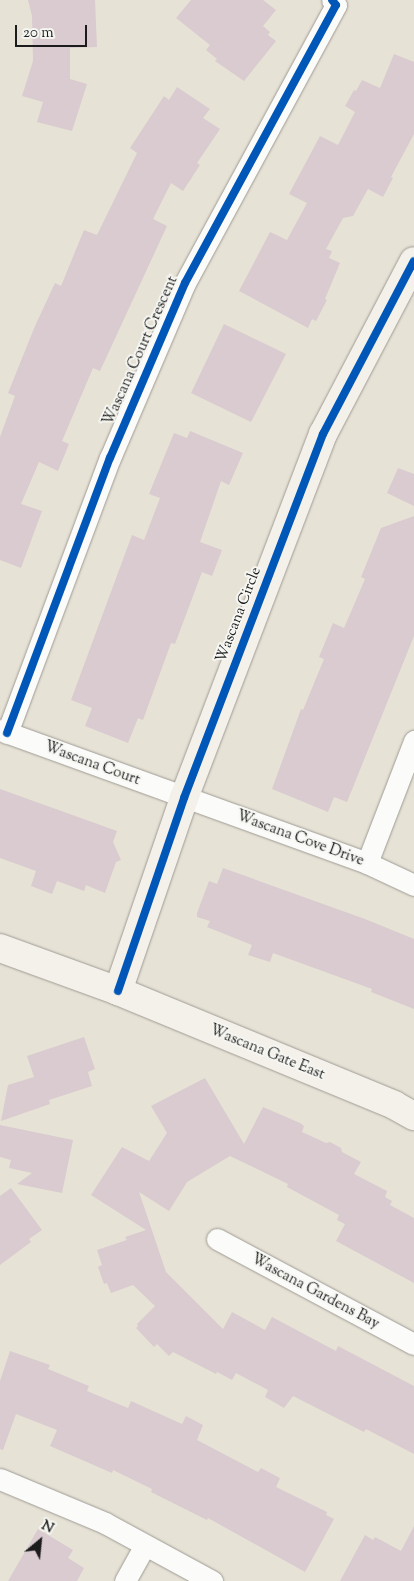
<!DOCTYPE html>
<html>
<head>
<meta charset="utf-8">
<style>
  body { margin:0 }
  #map { position:relative; width:414px; height:1581px; overflow:hidden; background:#e7e2d6; font-family:"Sorts Mill Goudy",serif }
  div>[style] { position:absolute }
  .building>* { inset:0; background:#d9cbcf }
  .roads { filter:drop-shadow(0 0 1px #9e9b94) drop-shadow(0 0 1px #9e9b94) }
  .street>* { height:21px; margin:-10.5px; padding:0 10.5px; transform-origin:10.5px; border-radius:10.5px; background:#fbfbf9 }
  .secondary>* { height:28px; margin:-14px; padding:0 14px; transform-origin:14px; border-radius:14px; background:#f4f0ea }
  .cycleway>* { height:8px; margin:-4px; padding:0 4px; transform-origin:4px; border-radius:4px; background:#0057b8 }
  span { translate:-50% -50%; white-space:nowrap; text-align:center; line-height:1.15; -webkit-text-stroke:4px #f6f6f2; paint-order:stroke }
  .street-label { font-size:15px; color:#1c1c1c }
  .north { position:absolute; left:15px; top:1516px; width:50px; height:50px; -webkit-text-stroke:4px #f6f6f2; paint-order:stroke; rotate:28deg; font-size:14px; font-weight:700; line-height:20px; text-align:center; color:#1c1c1c }
  .north::after { content:''; display:block; margin:auto; width:18px; height:22px; background:#1c1c1c; clip-path:polygon(50% 0,100% 100%,50% 72%,0 100%) }
  .scale { position:absolute; left:15px; top:25px; width:72px; height:22px; box-sizing:border-box; border:2px solid #1c1c1c; border-top:0; padding-left:6px; font-size:15px; line-height:18px; white-space:nowrap; color:#1c1c1c; -webkit-text-stroke:4px #f6f6f2; paint-order:stroke }
</style>
</head>
<body>
<div id="map">
  <div class="building">
    <i style="clip-path:polygon(28px 0,95px 0,97px 47px,70px 48px,70px 79px,87px 84px,72px 131px,37px 122px,43px 102px,22px 96px,33px 61px,32px 16px)"></i>
    <i style="clip-path:polygon(191px 0,263px 0,276px 10px,263px 26px,270px 32px,268px 35px,276px 41px,244px 81px,215px 61px,217px 59px,206px 50px,210px 45px,176px 18px)"></i>
    <i style="clip-path:polygon(394px 54px,414px 62px,414px 134px,391px 177px,393px 178px,383px 197px,368px 189px,353px 216px,343px 218px,326px 249px,332px 251px,329px 258px,340px 263px,325px 299px,327px 300px,316px 321px,312px 319px,308px 328px,239px 291px,270px 232px,287px 240px,307px 203px,289px 194px,320px 136px,338px 145px,355px 112px,345px 106px,354px 90px,356px 91px,362px 80px,380px 88px)"></i>
    <i style="clip-path:polygon(177px 87px,210px 109px,203px 118px,220px 129px,197px 163px,200px 165px,183px 191px,171px 183px,153px 219px,167px 226px,100px 371px,93px 368px,62px 441px,69px 444px,58px 471px,39px 462px,21px 504px,42px 511px,21px 568px,0 560px,0 437px,15px 396px,8px 393px,35px 326px,55px 283px,61px 286px,84px 230px,97px 235px,137px 153px,130px 148px,164px 96px,169px 100px)"></i>
    <i style="clip-path:polygon(224px 324px,286px 354px,251px 422px,191px 393px)"></i>
    <i style="clip-path:polygon(190px 431px,243px 453px,229px 485px,221px 481px,200px 542px,222px 550px,212px 576px,202px 572px,175px 644px,171px 643px,143px 720px,138px 718px,128px 743px,85px 726px,92px 708px,71px 700px,132px 535px,144px 540px,160px 498px,149px 494px,174px 433px,187px 438px)"></i>
    <i style="clip-path:polygon(398px 468px,414px 474px,414px 506px,387px 493px)"></i>
    <i style="clip-path:polygon(414px 516px,414px 636px,347px 802px,334px 797px,328px 812px,272px 789px,301px 709px,303px 710px,324px 659px,319px 657px,333px 623px,344px 628px,365px 579px,361px 577px,381px 528px)"></i>
    <i style="clip-path:polygon(0 789px,117px 831px,113px 842px,121px 860px,116px 862px,105px 893px,86px 885px,84px 891px,57px 881px,52px 894px,31px 886px,36px 871px,0 858px)"></i>
    <i style="clip-path:polygon(223px 868px,365px 919px,414px 939px,414px 1009px,371px 992px,372px 989px,273px 953px,270px 962px,248px 955px,252px 945px,207px 927px,210px 921px,197px 917px,197px 913px,209px 881px,217px 884px)"></i>
    <i style="clip-path:polygon(84px 1037px,95px 1069px,88px 1072px,92px 1086px,49px 1100px,50px 1104px,1px 1121px,8px 1085px,34px 1077px,27px 1056px)"></i>
    <i style="clip-path:polygon(205px 1078px,244px 1144px,263px 1107px,300px 1123px,304px 1126px,302px 1132px,326px 1143px,330px 1142px,341px 1148px,342px 1152px,361px 1162px,354px 1174px,387px 1191px,385px 1197px,392px 1201px,390px 1205px,414px 1218px,414px 1283px,336px 1241px,345px 1224px,337px 1220px,339px 1215px,287px 1187px,288px 1184px,230px 1156px,187px 1182px,169px 1211px,139px 1192px,166px 1272px,223px 1329px,232px 1312px,265px 1330px,272px 1317px,336px 1351px,338px 1346px,414px 1386px,414px 1454px,366px 1429px,364px 1432px,293px 1396px,284px 1408px,265px 1397px,268px 1390px,236px 1373px,232px 1380px,217px 1372px,216px 1374px,173px 1352px,169px 1356px,157px 1344px,154px 1347px,136px 1328px,138px 1326px,137px 1324px,155px 1306px,133px 1285px,111px 1293px,107px 1283px,104px 1284px,98px 1267px,102px 1265px,97px 1250px,127px 1240px,125px 1237px,146px 1230px,91px 1195px,122px 1147px,149px 1161px,167px 1133px,151px 1106px)"></i>
    <i style="clip-path:polygon(0 1125px,73px 1140px,62px 1193px,17px 1184px,32px 1173px,9px 1168px,11px 1160px,0 1157px)"></i>
    <i style="clip-path:polygon(11px 1188px,42px 1230px,29px 1239px,31px 1242px,0 1265px,0 1196px)"></i>
    <i style="clip-path:polygon(10px 1351px,50px 1365px,48px 1369px,89px 1386px,87px 1391px,128px 1408px,131px 1401px,182px 1424px,186px 1416px,203px 1425px,197px 1440px,258px 1472px,261px 1468px,280px 1478px,276px 1487px,327px 1512px,326px 1515px,334px 1519px,305px 1572px,208px 1518px,207px 1520px,151px 1492px,152px 1489px,113px 1470px,112px 1473px,50px 1446px,57px 1430px,16px 1414px,3px 1450px,0 1449px,0 1381px)"></i>
    <i style="clip-path:polygon(414px 1526px,414px 1581px,340px 1581px,365px 1535px,373px 1540px,375px 1537px,401px 1551px)"></i>
    <i style="clip-path:polygon(38px 1529px,73px 1550px,68px 1558px,84px 1568px,77px 1581px,8px 1581px)"></i>
  </div>
  <div class="roads">
    <div class="street">
      <i style="left:0;top:730px;width:390px;rotate:19.9deg"></i>
      <i style="left:367px;top:863px;width:52px;rotate:25.1deg"></i>
      <i style="left:7px;top:733px;width:294px;rotate:-69.5deg"></i>
      <i style="left:110px;top:458px;width:190px;rotate:-66.8deg"></i>
      <i style="left:185px;top:283px;width:316px;rotate:-61.5deg"></i>
      <i style="left:336px;top:5px;width:6px;rotate:-129deg"></i>
      <i style="left:367px;top:863px;width:131px;rotate:-68.9deg"></i>
      <i style="left:217px;top:1239px;width:223px;rotate:28.1deg"></i>
      <i style="left:0;top:1479px;width:114px;rotate:22.7deg"></i>
      <i style="left:105px;top:1523px;width:122px;rotate:28.5deg"></i>
      <i style="left:125px;top:1581px;width:41px;rotate:-60.9deg"></i>
    </div>
    <div class="secondary">
      <i style="left:0;top:948px;width:126px;rotate:20deg"></i>
      <i style="left:118px;top:991px;width:299px;rotate:22.4deg"></i>
      <i style="left:394px;top:1105px;width:23px;rotate:29deg"></i>
      <i style="left:118px;top:991px;width:204px;rotate:-71.1deg"></i>
      <i style="left:184px;top:798px;width:390px;rotate:-69.1deg"></i>
      <i style="left:323px;top:434px;width:195px;rotate:-62.3deg"></i>
    </div>
  </div>
  <div class="cycleway">
    <i style="left:7px;top:733px;width:294px;rotate:-69.5deg"></i>
    <i style="left:110px;top:458px;width:190px;rotate:-66.8deg"></i>
    <i style="left:185px;top:283px;width:316px;rotate:-61.5deg"></i>
    <i style="left:336px;top:5px;width:6px;rotate:-129deg"></i>
    <i style="left:118px;top:991px;width:204px;rotate:-71.1deg"></i>
    <i style="left:184px;top:798px;width:390px;rotate:-69.1deg"></i>
    <i style="left:323px;top:434px;width:195px;rotate:-62.3deg"></i>
  </div>
  <div class="street-label">
    <span style="left:141px;top:351px;rotate:-66deg">Wascana Court Crescent</span>
    <span style="left:239px;top:615px;rotate:-69deg">Wascana Circle</span>
    <span style="left:92px;top:764px;rotate:20deg">Wascana Court</span>
    <span style="left:300px;top:839px;rotate:20deg">Wascana Cove Drive</span>
    <span style="left:267px;top:1053px;rotate:22deg">Wascana Gate East</span>
    <span style="left:315px;top:1292px;rotate:28deg">Wascana Gardens Bay</span>
  </div>
  <div class="north">N</div>
  <div class="scale">20 m</div>
</div>
</body>
</html>
